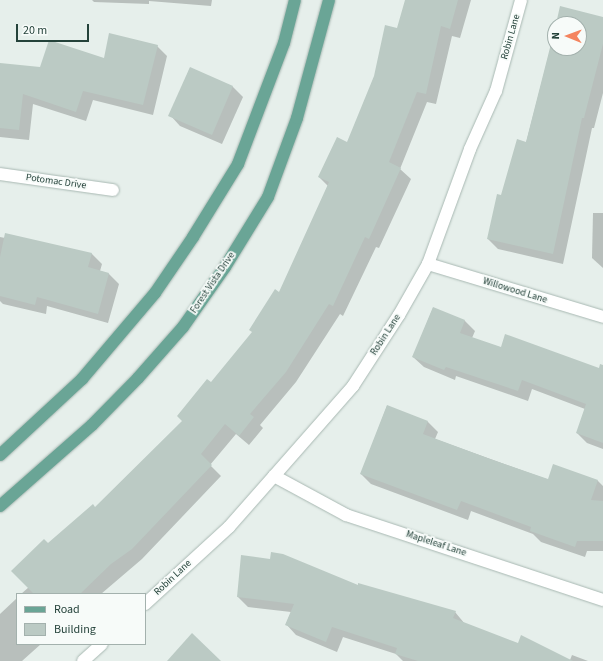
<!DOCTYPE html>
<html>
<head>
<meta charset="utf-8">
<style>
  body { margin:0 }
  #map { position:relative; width:603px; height:661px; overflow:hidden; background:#e6efeb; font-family:"Source Sans 3",sans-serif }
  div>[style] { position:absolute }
  .shadow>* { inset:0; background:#0003 }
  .building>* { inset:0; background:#bbcac4 }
  .roads { filter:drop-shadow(0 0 1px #a8b8b2) drop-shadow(0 0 1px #a8b8b2) }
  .minor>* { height:12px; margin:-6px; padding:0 6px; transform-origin:6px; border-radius:6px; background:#fff }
  .major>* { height:12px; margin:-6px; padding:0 6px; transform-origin:6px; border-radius:6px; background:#6aa596 }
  span { translate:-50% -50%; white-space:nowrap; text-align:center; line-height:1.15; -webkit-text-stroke:3.5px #f7fbf9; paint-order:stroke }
  .street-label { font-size:10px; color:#24423a }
  .legend { position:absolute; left:16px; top:593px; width:130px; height:52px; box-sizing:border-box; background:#f7fbf9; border:1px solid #a3b1ad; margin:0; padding:5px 7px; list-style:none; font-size:12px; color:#24423a }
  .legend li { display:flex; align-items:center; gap:8px; height:20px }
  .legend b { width:20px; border:1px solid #a3b1ad }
  .north { position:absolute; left:547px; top:16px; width:40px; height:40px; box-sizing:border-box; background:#f7fbf9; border:1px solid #a3b1ad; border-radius:50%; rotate:271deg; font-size:11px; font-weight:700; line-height:16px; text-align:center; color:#24423a }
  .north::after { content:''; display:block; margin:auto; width:14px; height:18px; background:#f4845f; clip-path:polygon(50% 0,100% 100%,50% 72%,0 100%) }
  .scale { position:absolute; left:16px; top:24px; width:73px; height:18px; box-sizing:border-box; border:2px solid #24423a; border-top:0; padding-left:5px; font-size:12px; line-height:14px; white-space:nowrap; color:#24423a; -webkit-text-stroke:3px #f7fbf9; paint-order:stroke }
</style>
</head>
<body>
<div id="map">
  <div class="shadow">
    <i style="clip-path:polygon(92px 0,212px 0,211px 6px,149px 1px,149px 4px,94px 2px)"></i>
    <i style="clip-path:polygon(406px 0,471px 0,460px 38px,452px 36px,436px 104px,427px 102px,400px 169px,411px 179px,379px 248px,376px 247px,343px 316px,340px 314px,296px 382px,260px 425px,263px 428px,249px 445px,236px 434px,210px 465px,221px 476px,142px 559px,101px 594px,21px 594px,29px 587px,48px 544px,95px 508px,183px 421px,253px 333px,280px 294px,328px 186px,319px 177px,348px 143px,398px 29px)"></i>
    <i style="clip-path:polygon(603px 18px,603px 93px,594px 128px,592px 128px,563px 264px,498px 249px,488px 239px,502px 196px,526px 143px,555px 31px,555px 48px,579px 48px,579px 24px,557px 24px)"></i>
    <i style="clip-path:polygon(157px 46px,167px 56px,153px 115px,93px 100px,86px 121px,33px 104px,29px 140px,0 137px,0 64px,40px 68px,104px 59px)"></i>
    <i style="clip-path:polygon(190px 68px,233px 87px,243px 97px,222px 144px,180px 126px,170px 115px)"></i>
    <i style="clip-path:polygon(593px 213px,603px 213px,603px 268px,592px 258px)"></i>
    <i style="clip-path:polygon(6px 234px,92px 254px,102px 264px,100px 271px,109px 274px,119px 284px,108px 323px,47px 306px,46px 314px,3px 304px,0 301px,0 237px,5px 238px)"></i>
    <i style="clip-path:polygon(433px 308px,465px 321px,475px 331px,472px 338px,502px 348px,603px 371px,603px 449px,587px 443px,577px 433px,585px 409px,532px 389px,528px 401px,456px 376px,455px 380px,424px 367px,413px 357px)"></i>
    <i style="clip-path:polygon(387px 406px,428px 422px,438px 432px,435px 439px,549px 480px,554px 466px,598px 481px,603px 486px,603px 551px,587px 551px,585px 557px,541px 542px,533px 534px,471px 511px,468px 520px,371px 484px,361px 474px)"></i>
    <i style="clip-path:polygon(358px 586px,455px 612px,465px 624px,518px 644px,570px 660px,572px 655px,588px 661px,403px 661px,396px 654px,343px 637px,337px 652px,296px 635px,286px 624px,291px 612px,248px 607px,238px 597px)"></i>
    <i style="clip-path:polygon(17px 598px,17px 644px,41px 644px,22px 661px,0 661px,0 614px)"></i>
  </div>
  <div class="building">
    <i style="clip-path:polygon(405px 0,458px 0,450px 29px,441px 26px,426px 94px,417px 92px,389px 162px,401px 168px,369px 239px,365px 237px,333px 306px,329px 304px,286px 372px,250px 414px,254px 417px,239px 436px,225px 424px,201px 454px,212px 465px,132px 549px,111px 564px,80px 594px,34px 594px,11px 571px,44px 539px,48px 543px,93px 504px,95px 507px,182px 421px,177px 416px,207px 379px,211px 382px,252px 332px,249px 330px,275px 289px,279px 292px,329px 182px,318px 177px,337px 137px,347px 142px,374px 76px,385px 25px,397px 28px)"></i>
    <i style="clip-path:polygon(560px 6px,603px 17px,603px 44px,584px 118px,582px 118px,553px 254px,487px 239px,497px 194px,501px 195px,517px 139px,526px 142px,555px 28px,555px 48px,579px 48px,579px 24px,556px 24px)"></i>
    <i style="clip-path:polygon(109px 33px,158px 45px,143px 105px,83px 91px,76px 112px,23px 94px,19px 130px,0 128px,0 63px,40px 67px,49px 40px,104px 58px)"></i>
    <i style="clip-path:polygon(190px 67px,233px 86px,212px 135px,168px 116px)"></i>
    <i style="clip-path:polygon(5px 233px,92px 253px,88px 267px,109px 273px,98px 314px,37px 297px,35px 305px,0 296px,0 257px)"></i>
    <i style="clip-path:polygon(433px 307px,465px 320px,460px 333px,501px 347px,505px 334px,599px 368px,600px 364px,603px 365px,603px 443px,576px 433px,586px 404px,522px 380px,518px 391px,446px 367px,444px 370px,412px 357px)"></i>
    <i style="clip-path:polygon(387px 405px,428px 421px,423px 434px,490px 459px,548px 479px,553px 464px,598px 480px,591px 500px,603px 501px,603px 541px,577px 541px,575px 547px,530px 531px,531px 527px,461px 501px,457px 510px,360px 474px)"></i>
    <i style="clip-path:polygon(271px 552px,283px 554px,358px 585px,358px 583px,456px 611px,453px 618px,518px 643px,521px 635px,573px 661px,418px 661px,395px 654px,397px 648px,332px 627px,326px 642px,285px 625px,294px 604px,237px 597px,241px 555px,270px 559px)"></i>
    <i style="clip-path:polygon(192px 633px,221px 661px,167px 661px)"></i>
  </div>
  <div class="roads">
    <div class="minor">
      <i style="left:0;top:174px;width:114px;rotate:8.1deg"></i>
      <i style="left:428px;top:264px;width:183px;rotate:16.8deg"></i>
      <i style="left:274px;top:476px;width:82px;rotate:28.4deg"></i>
      <i style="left:346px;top:515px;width:271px;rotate:18.3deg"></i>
      <i style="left:145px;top:604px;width:114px;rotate:-42.5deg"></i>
      <i style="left:229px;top:527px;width:68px;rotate:-48.6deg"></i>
      <i style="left:274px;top:476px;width:120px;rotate:-48.7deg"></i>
      <i style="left:353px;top:386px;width:85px;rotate:-57.1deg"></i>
      <i style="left:399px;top:315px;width:59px;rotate:-60.4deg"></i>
      <i style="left:428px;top:264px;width:122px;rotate:-69.9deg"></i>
      <i style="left:470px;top:149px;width:64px;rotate:-65.9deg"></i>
      <i style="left:496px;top:91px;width:94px;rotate:-74.6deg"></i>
      <i style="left:83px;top:661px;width:25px;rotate:-42deg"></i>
    </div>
    <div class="major">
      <i style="left:0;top:455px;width:112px;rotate:-42.8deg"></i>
      <i style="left:82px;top:379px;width:113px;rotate:-49.7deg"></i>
      <i style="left:155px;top:293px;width:68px;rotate:-55.8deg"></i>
      <i style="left:193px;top:237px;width:86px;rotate:-58.3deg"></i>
      <i style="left:238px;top:164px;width:129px;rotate:-69.2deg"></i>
      <i style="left:284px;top:43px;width:44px;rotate:-75.7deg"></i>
      <i style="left:0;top:506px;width:123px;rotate:-41.4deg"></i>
      <i style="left:92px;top:425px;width:66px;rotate:-45.6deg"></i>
      <i style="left:138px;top:378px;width:68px;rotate:-48.6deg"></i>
      <i style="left:183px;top:327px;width:73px;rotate:-55deg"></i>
      <i style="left:225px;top:267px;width:82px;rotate:-58.4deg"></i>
      <i style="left:268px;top:197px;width:84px;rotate:-69.8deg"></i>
      <i style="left:297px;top:118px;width:122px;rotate:-74.8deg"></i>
    </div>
  </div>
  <div class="street-label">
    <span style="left:511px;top:37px;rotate:-74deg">Robin Lane</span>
    <span style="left:56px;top:182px;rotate:8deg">Potomac Drive</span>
    <span style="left:213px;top:283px;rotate:-56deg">Forest Vista Drive</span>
    <span style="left:515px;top:291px;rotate:17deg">Willowood Lane</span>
    <span style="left:386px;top:335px;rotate:-57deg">Robin Lane</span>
    <span style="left:436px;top:544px;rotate:18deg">Mapleleaf Lane</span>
    <span style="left:173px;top:578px;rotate:-43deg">Robin Lane</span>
  </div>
  <ul class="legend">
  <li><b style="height:5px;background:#6aa596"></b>Road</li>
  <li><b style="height:11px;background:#bbcac4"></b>Building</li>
  </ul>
  <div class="north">N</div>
  <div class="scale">20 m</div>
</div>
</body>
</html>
